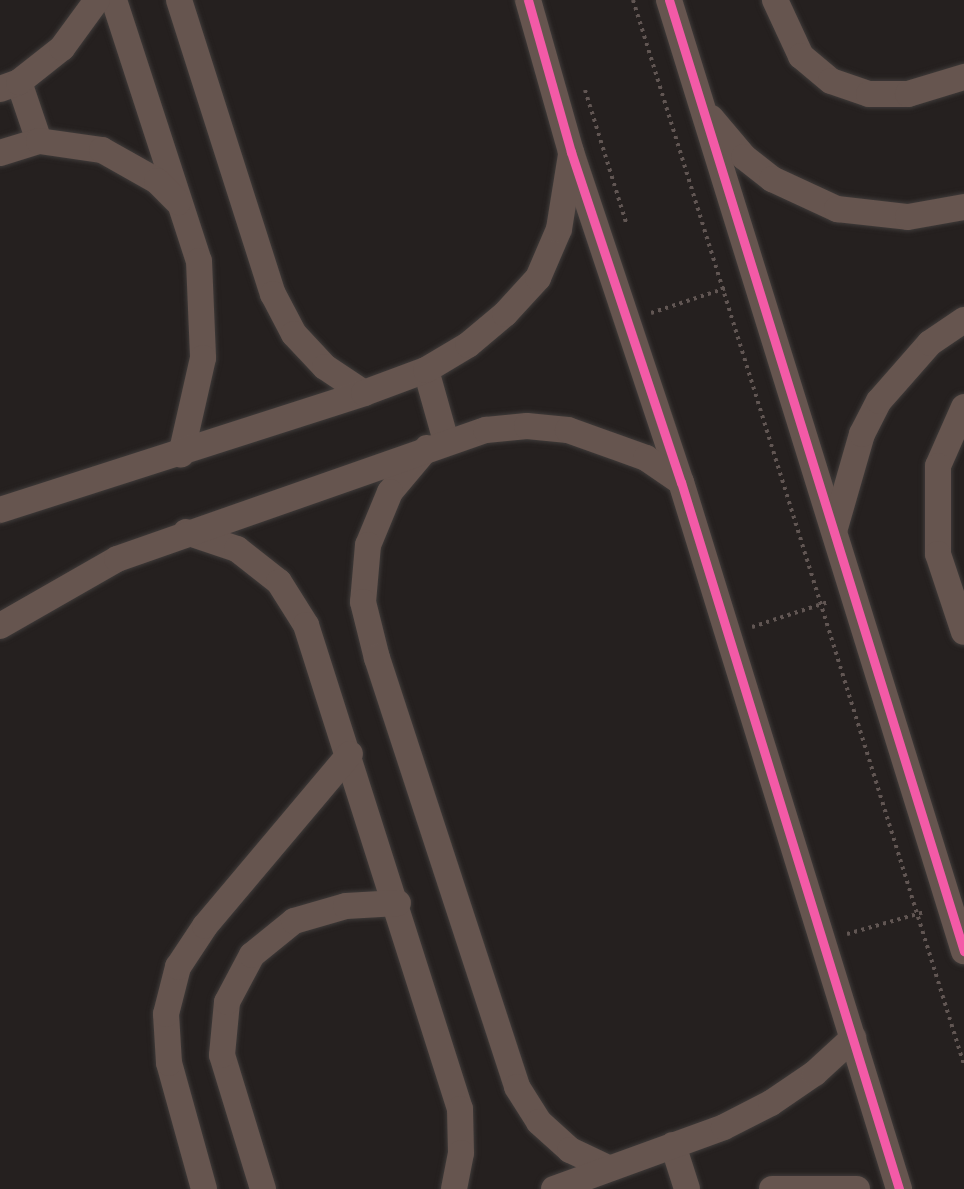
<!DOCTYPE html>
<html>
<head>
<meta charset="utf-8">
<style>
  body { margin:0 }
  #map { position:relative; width:964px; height:1189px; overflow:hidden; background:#25201f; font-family:Rubik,sans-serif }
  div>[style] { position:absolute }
  .path>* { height:4px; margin-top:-2px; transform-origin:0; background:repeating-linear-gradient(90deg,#615653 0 3px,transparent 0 7.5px) }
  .roads { filter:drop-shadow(0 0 2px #3f3b3a) drop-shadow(0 0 2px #3f3b3a) }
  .minor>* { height:26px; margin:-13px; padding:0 13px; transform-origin:13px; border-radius:13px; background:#66554f }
  .cycleway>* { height:9px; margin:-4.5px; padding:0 4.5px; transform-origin:4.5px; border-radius:4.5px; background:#f35aa7 }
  span { translate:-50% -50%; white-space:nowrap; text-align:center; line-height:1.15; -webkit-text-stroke:4.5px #1f1613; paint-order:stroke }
</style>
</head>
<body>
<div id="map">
  <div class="path">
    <i style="left:633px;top:0;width:1115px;rotate:72.73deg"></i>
    <i style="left:585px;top:90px;width:142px;rotate:72.8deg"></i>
    <i style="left:651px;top:313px;width:82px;rotate:-18.4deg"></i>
    <i style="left:752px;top:627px;width:80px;rotate:-18.2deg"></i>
    <i style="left:847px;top:934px;width:80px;rotate:-15.9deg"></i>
  </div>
  <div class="roads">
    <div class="minor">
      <i style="left:114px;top:0;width:274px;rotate:72deg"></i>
      <i style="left:199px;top:261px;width:97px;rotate:87.6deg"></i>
      <i style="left:203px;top:358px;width:99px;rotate:102.8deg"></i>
      <i style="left:179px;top:0;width:309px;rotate:72.3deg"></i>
      <i style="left:273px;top:294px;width:45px;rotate:62.3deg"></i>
      <i style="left:294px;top:334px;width:45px;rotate:46.8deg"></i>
      <i style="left:325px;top:367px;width:47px;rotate:33.7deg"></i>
      <i style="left:528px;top:0;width:158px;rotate:74.2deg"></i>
      <i style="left:571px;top:152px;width:348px;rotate:71.6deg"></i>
      <i style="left:681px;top:482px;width:740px;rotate:72.86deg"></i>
      <i style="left:669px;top:0;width:996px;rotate:72.77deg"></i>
      <i style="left:775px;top:0;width:62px;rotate:65.1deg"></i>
      <i style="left:801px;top:56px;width:39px;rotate:40deg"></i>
      <i style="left:831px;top:81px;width:40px;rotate:18.9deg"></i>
      <i style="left:869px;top:94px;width:39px"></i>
      <i style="left:908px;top:94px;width:59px;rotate:-16.9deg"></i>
      <i style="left:19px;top:82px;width:62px;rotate:71.3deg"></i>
      <i style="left:0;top:89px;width:20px;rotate:-20deg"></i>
      <i style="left:19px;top:82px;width:55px;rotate:-38.3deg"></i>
      <i style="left:62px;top:48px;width:59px;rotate:-53.9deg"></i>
      <i style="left:711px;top:118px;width:51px;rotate:49.8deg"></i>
      <i style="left:744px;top:157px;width:36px;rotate:38deg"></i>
      <i style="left:772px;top:179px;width:72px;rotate:24.8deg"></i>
      <i style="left:837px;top:209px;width:71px;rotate:6.4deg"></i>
      <i style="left:908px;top:217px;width:57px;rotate:-10.1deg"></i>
      <i style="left:0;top:153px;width:41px;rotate:-17.1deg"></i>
      <i style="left:39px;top:141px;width:64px;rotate:8.1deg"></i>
      <i style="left:102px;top:150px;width:63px;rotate:29.4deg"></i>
      <i style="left:157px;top:181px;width:30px;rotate:45deg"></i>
      <i style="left:426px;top:370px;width:74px;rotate:74.3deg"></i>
      <i style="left:964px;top:407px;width:64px;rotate:113.8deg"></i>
      <i style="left:938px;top:466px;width:88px;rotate:90deg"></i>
      <i style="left:938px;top:554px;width:82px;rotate:71.6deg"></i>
      <i style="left:427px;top:448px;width:57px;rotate:130.1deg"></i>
      <i style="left:390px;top:492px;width:57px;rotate:112.5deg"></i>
      <i style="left:368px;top:545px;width:57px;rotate:95deg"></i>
      <i style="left:363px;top:602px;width:58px;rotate:76deg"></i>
      <i style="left:377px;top:658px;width:451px;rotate:71.9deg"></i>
      <i style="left:517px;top:1087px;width:41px;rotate:57.8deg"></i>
      <i style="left:539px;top:1122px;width:42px;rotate:42.1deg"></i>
      <i style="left:570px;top:1150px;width:42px;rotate:25.3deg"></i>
      <i style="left:0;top:510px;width:382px;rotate:-17.8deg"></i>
      <i style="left:364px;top:393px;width:66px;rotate:-20.4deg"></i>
      <i style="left:426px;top:370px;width:49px;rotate:-30.8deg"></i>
      <i style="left:468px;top:345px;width:48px;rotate:-40deg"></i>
      <i style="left:505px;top:314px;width:49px;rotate:-47.5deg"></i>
      <i style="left:538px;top:278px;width:53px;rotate:-66.8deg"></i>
      <i style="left:559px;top:229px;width:75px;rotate:-80.8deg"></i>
      <i style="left:835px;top:528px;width:98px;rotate:-74deg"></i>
      <i style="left:862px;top:434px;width:37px;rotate:-63deg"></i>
      <i style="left:879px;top:401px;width:77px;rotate:-48.7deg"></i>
      <i style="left:930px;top:343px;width:41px;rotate:-34.1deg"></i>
      <i style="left:186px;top:532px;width:54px;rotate:18.4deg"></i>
      <i style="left:237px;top:549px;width:53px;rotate:38.2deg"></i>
      <i style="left:279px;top:582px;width:51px;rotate:57.9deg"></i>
      <i style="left:306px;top:625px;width:508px;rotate:72.35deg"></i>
      <i style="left:460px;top:1109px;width:44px;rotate:88.7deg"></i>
      <i style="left:461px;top:1153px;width:37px;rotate:101deg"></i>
      <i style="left:0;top:626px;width:135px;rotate:-29.8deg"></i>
      <i style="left:117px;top:559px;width:391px;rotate:-19.3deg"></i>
      <i style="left:486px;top:430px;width:41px;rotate:-5.6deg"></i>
      <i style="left:527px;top:426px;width:41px;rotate:5.6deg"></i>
      <i style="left:568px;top:430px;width:83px;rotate:19.7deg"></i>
      <i style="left:646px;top:458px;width:42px;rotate:34.4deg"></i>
      <i style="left:673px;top:1145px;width:46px;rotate:72.3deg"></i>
      <i style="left:204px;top:1189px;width:131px;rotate:-105.5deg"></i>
      <i style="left:169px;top:1063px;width:49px;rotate:-93.5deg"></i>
      <i style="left:166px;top:1014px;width:49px;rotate:-75.7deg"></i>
      <i style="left:178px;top:967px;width:49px;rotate:-56.6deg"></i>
      <i style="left:205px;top:926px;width:225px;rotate:-49.9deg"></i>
      <i style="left:263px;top:1189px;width:140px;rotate:-107deg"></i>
      <i style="left:222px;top:1055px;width:53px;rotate:-84.6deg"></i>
      <i style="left:227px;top:1002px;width:53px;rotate:-62deg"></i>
      <i style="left:252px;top:955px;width:54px;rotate:-39deg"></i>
      <i style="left:294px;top:921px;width:54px;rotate:-16.1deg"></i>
      <i style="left:346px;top:906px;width:52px;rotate:-3.3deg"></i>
      <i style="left:554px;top:1189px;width:181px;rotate:-20deg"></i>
      <i style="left:724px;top:1127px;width:53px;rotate:-27.1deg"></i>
      <i style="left:771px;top:1103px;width:53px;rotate:-34.3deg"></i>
      <i style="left:815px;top:1073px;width:52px;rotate:-42.6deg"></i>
      <i style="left:772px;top:1189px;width:85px"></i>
    </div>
  </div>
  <div class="cycleway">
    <i style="left:528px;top:0;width:158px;rotate:74.2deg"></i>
    <i style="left:571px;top:152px;width:348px;rotate:71.6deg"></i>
    <i style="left:681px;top:482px;width:740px;rotate:72.86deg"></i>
    <i style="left:669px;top:0;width:996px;rotate:72.77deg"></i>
  </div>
</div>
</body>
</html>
